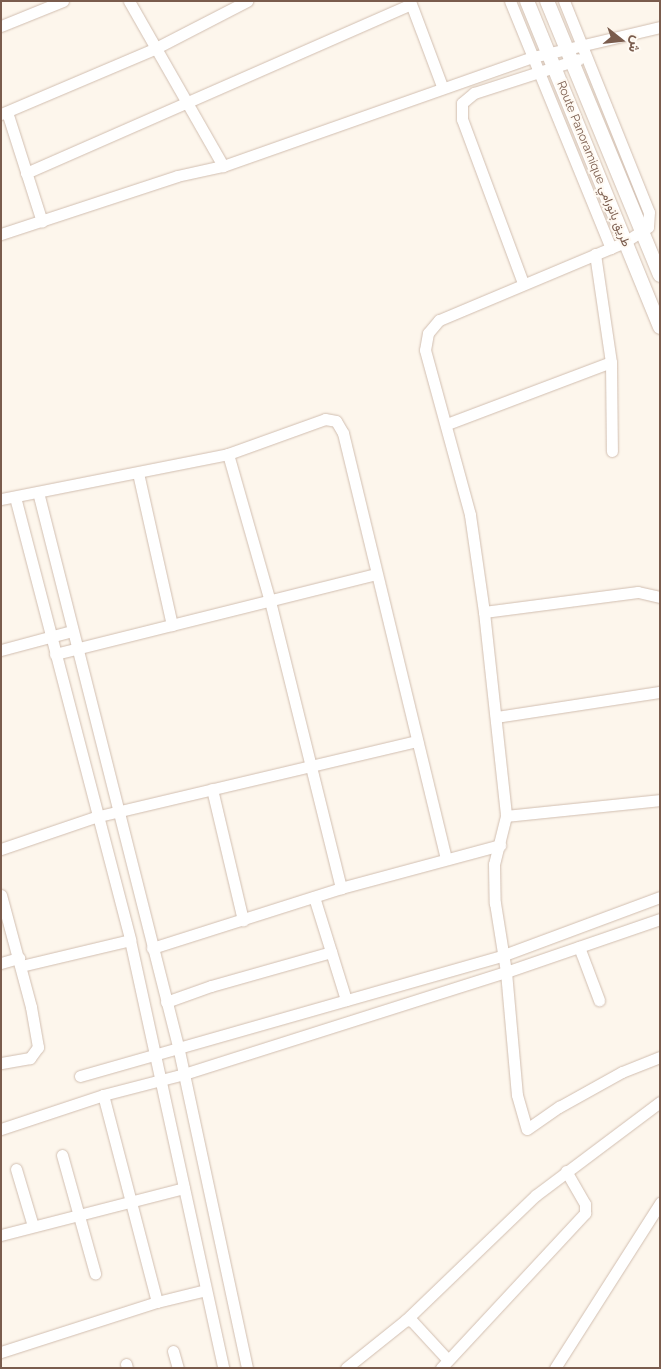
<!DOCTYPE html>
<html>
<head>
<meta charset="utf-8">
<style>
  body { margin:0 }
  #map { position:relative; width:661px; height:1369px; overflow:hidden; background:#fdf6ec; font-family:Raleway,Vazirmatn,sans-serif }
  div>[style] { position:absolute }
  .roads { filter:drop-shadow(0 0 1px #d1beb0) drop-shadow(0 0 1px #d1beb0) }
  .minor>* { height:11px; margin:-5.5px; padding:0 5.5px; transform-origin:5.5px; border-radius:5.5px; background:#fff }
  .tertiary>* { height:14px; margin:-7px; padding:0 7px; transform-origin:7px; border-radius:7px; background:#fff }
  span { translate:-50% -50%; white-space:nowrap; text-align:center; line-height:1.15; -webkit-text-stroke:4px #fffaf3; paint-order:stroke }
  .street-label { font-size:12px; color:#7a5c4d }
  .frame { position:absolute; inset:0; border:2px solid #7a5c4d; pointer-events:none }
  .north { position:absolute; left:596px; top:15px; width:50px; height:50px; -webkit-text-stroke:4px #fffaf3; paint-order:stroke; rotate:106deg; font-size:14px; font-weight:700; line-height:20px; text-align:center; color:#7a5c4d }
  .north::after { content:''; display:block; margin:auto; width:18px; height:22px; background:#7a5c4d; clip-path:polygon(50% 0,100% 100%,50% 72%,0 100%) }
</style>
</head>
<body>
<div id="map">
  <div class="roads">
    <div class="minor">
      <i style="left:129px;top:1px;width:190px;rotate:60.3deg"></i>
      <i style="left:410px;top:1px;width:91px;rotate:69.4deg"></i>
      <i style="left:510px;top:1px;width:267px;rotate:67.8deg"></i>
      <i style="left:564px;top:1px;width:227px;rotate:68.1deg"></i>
      <i style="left:649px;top:212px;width:15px;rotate:94deg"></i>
      <i style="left:648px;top:227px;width:27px;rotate:147deg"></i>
      <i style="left:625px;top:242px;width:202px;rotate:157.2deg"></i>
      <i style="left:439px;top:320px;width:17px;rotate:130deg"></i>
      <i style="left:428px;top:333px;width:17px;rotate:100deg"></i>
      <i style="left:425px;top:350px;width:171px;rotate:74.7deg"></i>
      <i style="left:470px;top:515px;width:98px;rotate:81.8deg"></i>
      <i style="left:484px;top:612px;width:205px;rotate:83.8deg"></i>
      <i style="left:506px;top:816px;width:49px;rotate:104deg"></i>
      <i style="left:494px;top:864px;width:39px;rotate:89deg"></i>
      <i style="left:495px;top:903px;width:70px;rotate:80.9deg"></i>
      <i style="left:506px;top:972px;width:123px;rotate:84.9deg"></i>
      <i style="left:517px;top:1095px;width:35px;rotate:74deg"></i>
      <i style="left:527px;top:1129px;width:39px;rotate:-35deg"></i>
      <i style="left:559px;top:1107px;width:72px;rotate:-29.1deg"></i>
      <i style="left:622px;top:1072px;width:41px;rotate:-21.5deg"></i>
      <i style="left:1px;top:26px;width:67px;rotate:-22deg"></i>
      <i style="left:7px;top:112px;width:115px;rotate:72.3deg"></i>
      <i style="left:1px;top:114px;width:166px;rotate:-23deg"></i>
      <i style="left:154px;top:49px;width:105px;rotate:-27.3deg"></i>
      <i style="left:26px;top:173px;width:420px;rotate:-23.7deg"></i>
      <i style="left:1px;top:234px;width:185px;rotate:-18.2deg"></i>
      <i style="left:177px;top:176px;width:47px;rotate:-12.3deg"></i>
      <i style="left:223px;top:166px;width:329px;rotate:-19.4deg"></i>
      <i style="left:533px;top:57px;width:130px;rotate:-13.3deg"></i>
      <i style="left:595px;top:254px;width:109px;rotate:81.6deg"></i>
      <i style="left:611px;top:362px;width:89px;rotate:89.4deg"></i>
      <i style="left:523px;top:283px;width:175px;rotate:-110.4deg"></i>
      <i style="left:462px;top:119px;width:16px;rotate:-90deg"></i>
      <i style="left:462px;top:103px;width:16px;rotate:-40deg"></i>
      <i style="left:474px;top:93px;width:110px;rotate:-17.9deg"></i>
      <i style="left:447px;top:424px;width:175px;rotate:-20.7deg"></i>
      <i style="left:228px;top:454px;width:153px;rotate:74.1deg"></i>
      <i style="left:270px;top:601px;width:296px;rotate:76.1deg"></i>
      <i style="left:138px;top:473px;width:156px;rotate:77.4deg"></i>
      <i style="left:38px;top:492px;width:571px;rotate:75.82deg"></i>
      <i style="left:178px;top:1046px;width:329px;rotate:77.9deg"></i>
      <i style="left:15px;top:497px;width:458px;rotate:75.4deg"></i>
      <i style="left:130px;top:940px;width:438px;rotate:77.7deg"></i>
      <i style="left:1px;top:499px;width:231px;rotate:-11.2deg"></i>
      <i style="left:228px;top:454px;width:103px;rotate:-19.8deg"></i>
      <i style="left:325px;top:419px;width:11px;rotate:10deg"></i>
      <i style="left:336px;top:421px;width:14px;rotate:60deg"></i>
      <i style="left:343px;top:433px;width:437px;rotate:76.4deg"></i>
      <i style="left:484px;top:612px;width:155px;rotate:-7.4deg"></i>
      <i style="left:638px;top:592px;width:23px;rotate:13deg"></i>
      <i style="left:1px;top:650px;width:73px;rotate:-15deg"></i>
      <i style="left:55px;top:654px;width:331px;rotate:-14deg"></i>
      <i style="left:496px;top:717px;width:166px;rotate:-8.7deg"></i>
      <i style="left:212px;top:789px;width:135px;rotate:76.7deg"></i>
      <i style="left:506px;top:816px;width:155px;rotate:-5.9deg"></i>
      <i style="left:1px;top:849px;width:99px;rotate:-18.8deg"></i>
      <i style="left:95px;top:817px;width:331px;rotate:-13.3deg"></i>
      <i style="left:1px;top:895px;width:116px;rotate:75deg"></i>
      <i style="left:31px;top:1007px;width:41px;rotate:80.1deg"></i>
      <i style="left:38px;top:1047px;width:14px;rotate:126deg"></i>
      <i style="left:30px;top:1058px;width:29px;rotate:170deg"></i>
      <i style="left:314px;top:897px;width:108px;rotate:72.7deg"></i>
      <i style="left:579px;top:947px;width:57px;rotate:69.3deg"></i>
      <i style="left:152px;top:948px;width:198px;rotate:-17.6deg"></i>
      <i style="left:341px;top:888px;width:165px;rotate:-15.1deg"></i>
      <i style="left:1px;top:963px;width:19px;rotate:-16deg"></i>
      <i style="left:21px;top:966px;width:112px;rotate:-13.4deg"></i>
      <i style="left:166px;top:1002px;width:48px;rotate:-19.6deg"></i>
      <i style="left:211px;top:986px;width:125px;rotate:-15.8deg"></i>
      <i style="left:80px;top:1076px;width:441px;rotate:-15.9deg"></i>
      <i style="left:504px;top:955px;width:166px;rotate:-20.4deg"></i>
      <i style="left:1px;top:1129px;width:108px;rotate:-18.4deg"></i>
      <i style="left:103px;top:1095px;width:84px;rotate:-14.5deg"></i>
      <i style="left:184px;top:1074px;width:338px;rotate:-17.6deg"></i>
      <i style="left:506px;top:972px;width:163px;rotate:-19deg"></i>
      <i style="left:62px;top:1155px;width:123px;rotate:74.4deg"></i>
      <i style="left:16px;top:1169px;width:59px;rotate:73.4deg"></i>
      <i style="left:1px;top:1235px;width:189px;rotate:-14.4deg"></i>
      <i style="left:157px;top:1302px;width:50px;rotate:-13.8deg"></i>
      <i style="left:406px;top:1320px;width:180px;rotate:-43.9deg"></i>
      <i style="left:536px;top:1195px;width:155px;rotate:-36.9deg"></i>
      <i style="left:173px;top:1351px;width:18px;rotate:74deg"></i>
      <i style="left:1px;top:1352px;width:164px;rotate:-17.8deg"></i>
      <i style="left:157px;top:1302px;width:214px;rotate:-104.6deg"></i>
      <i style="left:126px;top:1364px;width:4px;rotate:76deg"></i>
      <i style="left:346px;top:1368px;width:77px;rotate:-38.7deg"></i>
      <i style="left:406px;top:1320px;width:6px;rotate:9deg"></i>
      <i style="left:412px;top:1321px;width:53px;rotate:47.3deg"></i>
      <i style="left:441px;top:1368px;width:212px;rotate:-47.1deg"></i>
      <i style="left:585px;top:1213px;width:9px;rotate:-90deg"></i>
      <i style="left:585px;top:1204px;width:38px;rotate:-120deg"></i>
      <i style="left:555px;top:1368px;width:196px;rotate:-57.5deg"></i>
    </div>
    <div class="tertiary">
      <i style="left:527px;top:1px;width:352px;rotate:67.8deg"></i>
      <i style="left:547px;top:1px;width:296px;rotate:67.6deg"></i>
    </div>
  </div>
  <div class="street-label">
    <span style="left:593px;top:164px;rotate:68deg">Route Panoramique طريق بانورامي</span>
  </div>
  <div class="frame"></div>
  <div class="north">ش</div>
</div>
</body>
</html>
